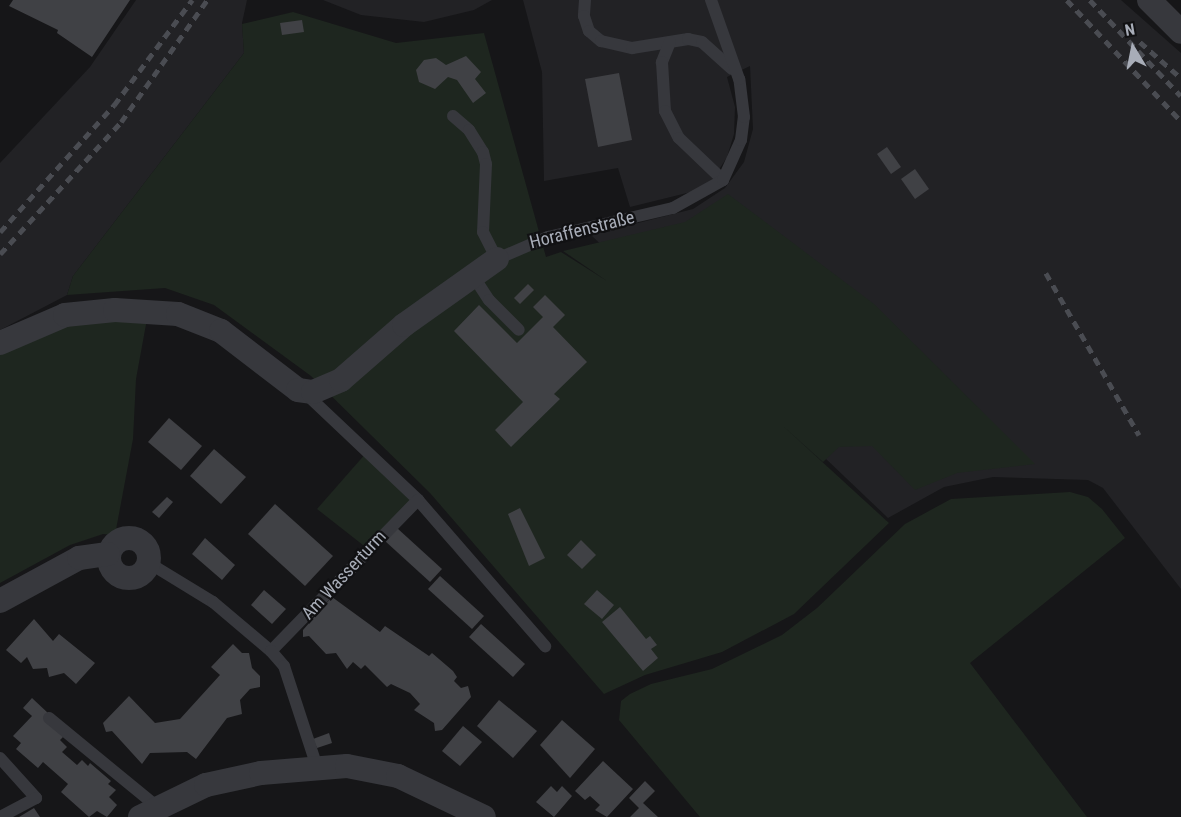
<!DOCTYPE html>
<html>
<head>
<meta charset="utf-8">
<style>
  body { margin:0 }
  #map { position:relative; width:1181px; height:817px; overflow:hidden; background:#161618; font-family:"Roboto Condensed",sans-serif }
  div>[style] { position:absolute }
  .built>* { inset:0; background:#222225 }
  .green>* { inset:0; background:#1e261f }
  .building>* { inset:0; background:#404145 }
  .lane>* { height:12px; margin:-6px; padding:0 6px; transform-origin:6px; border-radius:6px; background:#37383d }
  .street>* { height:24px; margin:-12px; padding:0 12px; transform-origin:12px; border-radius:12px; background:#37383d }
  .street>.ring { margin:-12px; padding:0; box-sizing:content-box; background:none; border:24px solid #37383d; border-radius:50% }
  .rail>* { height:4.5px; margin-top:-2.25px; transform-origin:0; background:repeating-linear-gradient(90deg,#4a4c52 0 8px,transparent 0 14px) }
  span { translate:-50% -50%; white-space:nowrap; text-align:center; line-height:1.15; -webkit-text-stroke:4.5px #111113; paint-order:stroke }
  .street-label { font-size:18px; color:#a8adb8 }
  .north { position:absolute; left:1103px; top:18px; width:60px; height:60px; -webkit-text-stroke:4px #111113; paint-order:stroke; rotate:350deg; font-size:16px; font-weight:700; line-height:24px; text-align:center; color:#a8adb8 }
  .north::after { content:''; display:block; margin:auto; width:21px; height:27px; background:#a8adb8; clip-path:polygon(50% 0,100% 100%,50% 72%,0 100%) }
</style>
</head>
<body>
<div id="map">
  <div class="built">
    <i style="clip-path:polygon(136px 0,247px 0,242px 23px,244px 53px,73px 276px,67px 295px,0 330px,0 163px,90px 67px)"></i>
    <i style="clip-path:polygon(323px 0,492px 0,474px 10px,424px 22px,361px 15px)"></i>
    <i style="clip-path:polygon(523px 0,1121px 0,1181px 53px,1181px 589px,1103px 488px,1088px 480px,993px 477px,944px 487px,888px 518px,591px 235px,693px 209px,725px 188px,744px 162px,753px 129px,750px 66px,727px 77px,735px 107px,734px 134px,727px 157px,713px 179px,695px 191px,630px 207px,618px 168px,544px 181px,542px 72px)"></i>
  </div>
  <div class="green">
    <i style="clip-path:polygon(293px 12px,396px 43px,484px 33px,546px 257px,561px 252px,607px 281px,563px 251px,685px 222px,728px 194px,874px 304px,1035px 464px,957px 473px,915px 490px,872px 446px,839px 447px,823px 462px,783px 426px,889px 523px,794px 614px,722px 652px,645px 675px,604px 694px,430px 493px,311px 376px,214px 305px,165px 288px,67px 295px,73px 276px,244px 53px,242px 24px)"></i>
    <i style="clip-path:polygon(85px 318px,147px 319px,136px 379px,133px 439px,115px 535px,103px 534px,70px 545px,0 583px,0 355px,32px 335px)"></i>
    <i style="clip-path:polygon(367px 452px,418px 500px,368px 549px,317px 509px)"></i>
    <i style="clip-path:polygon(1070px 492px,1088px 497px,1102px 509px,1125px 538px,970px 663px,1087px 817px,700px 817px,619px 720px,621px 701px,630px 694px,651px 684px,712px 669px,782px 635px,817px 608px,905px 524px,951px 499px)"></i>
  </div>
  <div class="building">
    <i style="clip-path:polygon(13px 0,130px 0,92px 57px,57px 33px,58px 30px,9px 6px)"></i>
    <i style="clip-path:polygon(302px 20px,304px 32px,282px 35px,280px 23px)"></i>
    <i style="clip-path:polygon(466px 56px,481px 72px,475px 79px,486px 93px,473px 103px,457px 80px,448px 77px,435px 89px,419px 82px,416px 70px,424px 60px,436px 58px,446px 65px)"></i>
    <i style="clip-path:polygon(619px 73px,632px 140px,598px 147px,585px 79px)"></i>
    <i style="clip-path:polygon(887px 147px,901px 167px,891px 174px,877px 154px)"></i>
    <i style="clip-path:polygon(915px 169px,929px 189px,915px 199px,901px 179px)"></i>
    <i style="clip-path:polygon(528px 284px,534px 290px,520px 304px,514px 298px)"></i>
    <i style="clip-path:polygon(545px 295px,565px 315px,553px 327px,587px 362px,554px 394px,560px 399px,511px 447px,495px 430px,523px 402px,454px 331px,479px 305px,517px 343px,543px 317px,533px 307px)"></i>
    <i style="clip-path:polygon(169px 418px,202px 446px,181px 470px,148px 442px)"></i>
    <i style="clip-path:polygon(214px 449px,246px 477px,221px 504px,190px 476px)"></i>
    <i style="clip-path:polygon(167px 497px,173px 502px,159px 518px,152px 512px)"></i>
    <i style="clip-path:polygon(275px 504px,333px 556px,305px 586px,248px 534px)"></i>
    <i style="clip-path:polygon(520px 508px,545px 558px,529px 566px,508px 514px)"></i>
    <i style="clip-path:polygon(397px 528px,442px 569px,430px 582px,385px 541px)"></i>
    <i style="clip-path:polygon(205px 538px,235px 565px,222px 580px,192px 554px)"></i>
    <i style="clip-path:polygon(581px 540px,596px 555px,582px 569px,567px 555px)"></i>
    <i style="clip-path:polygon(440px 576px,484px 616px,472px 629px,428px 589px)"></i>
    <i style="clip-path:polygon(264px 590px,286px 609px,272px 624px,251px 605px)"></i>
    <i style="clip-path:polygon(597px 590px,614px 605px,602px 619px,584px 604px)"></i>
    <i style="clip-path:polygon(332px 597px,380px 632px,385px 626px,429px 656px,432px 653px,453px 671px,457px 677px,454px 681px,461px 688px,468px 686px,471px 697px,442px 730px,435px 731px,434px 723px,414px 710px,420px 704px,410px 693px,391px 684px,387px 687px,365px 665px,361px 669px,353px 662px,347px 669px,336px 653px,326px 654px,309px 636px,303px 637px,303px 630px)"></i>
    <i style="clip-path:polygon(620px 607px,646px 639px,650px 636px,657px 645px,651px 649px,658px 658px,643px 671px,602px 622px)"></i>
    <i style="clip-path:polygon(34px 619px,53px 641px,59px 634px,95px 663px,76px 684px,64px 673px,49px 677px,47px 668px,33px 669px,27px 657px,21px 663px,6px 650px)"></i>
    <i style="clip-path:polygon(481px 624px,525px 664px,513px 677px,469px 637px)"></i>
    <i style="clip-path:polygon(233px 644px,242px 653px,249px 653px,252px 668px,260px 676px,260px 687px,250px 689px,240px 700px,242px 714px,227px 718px,196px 759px,187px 752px,150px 753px,142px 764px,112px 731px,106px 732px,103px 723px,129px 696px,155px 723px,180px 719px,220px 675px,211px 667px)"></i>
    <i style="clip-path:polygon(32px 698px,49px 714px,63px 737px,60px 740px,67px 747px,62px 752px,77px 765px,82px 760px,88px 766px,90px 763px,111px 781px,108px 784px,116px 790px,109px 797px,117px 805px,107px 817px,97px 811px,89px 817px,61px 792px,68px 784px,43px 762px,38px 768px,16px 749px,21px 743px,13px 736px,32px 716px,23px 708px)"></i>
    <i style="clip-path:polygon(499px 700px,537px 731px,513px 758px,477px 726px)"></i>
    <i style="clip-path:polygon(562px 720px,595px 749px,570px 778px,540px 745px)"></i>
    <i style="clip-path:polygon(463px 726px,482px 742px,460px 766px,442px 751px)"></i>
    <i style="clip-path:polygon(329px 733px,332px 743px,317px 748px,313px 739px)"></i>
    <i style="clip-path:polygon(603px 761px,633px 789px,607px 817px,595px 810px,600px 805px,590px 796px,585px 800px,575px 791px)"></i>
    <i style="clip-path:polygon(645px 781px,655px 791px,643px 803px,658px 817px,630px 817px,639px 808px,629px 798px)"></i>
    <i style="clip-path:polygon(551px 786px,557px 792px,562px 786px,572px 796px,554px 817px,536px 802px)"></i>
    <i style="clip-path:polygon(34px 808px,40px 817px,19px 817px)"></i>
  </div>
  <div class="lane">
    <i style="left:585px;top:0;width:16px;rotate:94deg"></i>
    <i style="left:584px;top:16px;width:16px;rotate:72deg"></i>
    <i style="left:589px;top:31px;width:16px;rotate:40deg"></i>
    <i style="left:601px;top:41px;width:32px;rotate:13deg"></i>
    <i style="left:632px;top:48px;width:57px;rotate:-9.1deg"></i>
    <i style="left:688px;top:39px;width:14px;rotate:12deg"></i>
    <i style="left:702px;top:42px;width:40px;rotate:42deg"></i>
    <i style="left:670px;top:42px;width:22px;rotate:112deg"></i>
    <i style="left:662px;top:62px;width:49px;rotate:86.5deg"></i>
    <i style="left:665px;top:111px;width:30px;rotate:63deg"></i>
    <i style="left:679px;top:138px;width:61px;rotate:43.7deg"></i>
    <i style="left:453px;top:116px;width:21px;rotate:41deg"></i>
    <i style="left:469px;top:130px;width:26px;rotate:58deg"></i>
    <i style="left:483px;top:152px;width:12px;rotate:76deg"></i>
    <i style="left:486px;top:164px;width:68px;rotate:92.5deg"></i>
    <i style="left:483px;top:232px;width:30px;rotate:63deg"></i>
    <i style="left:497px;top:259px;width:56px;rotate:-23.3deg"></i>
    <i style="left:548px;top:237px;width:128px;rotate:-13.1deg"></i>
    <i style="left:673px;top:208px;width:57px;rotate:-29.2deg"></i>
    <i style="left:723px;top:180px;width:44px;rotate:-65.8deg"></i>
    <i style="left:741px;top:140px;width:23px;rotate:-83deg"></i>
    <i style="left:744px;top:117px;width:38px;rotate:-97deg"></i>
    <i style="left:739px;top:79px;width:84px;rotate:-109.5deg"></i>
    <i style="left:472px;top:274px;width:31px;rotate:57deg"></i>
    <i style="left:489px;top:300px;width:42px;rotate:45deg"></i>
    <i style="left:305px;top:393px;width:156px;rotate:43.4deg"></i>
    <i style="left:418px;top:500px;width:194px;rotate:49deg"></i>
    <i style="left:149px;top:563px;width:75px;rotate:31.4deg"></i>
    <i style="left:213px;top:602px;width:76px;rotate:40.2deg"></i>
    <i style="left:271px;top:651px;width:211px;rotate:-45.8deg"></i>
    <i style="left:271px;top:651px;width:20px;rotate:49deg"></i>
    <i style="left:284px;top:666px;width:106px;rotate:71.9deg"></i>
    <i style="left:49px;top:718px;width:139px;rotate:39.4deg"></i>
    <i style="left:0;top:758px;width:54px;rotate:48deg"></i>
    <i style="left:36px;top:798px;width:40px;rotate:152deg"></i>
  </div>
  <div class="street">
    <i style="left:1149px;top:0;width:45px;rotate:45deg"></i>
    <i style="left:0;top:343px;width:71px;rotate:-23.3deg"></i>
    <i style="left:65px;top:315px;width:50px;rotate:-5.7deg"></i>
    <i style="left:115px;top:310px;width:63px;rotate:3.6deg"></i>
    <i style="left:178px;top:314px;width:46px;rotate:21.6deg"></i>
    <i style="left:221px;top:331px;width:97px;rotate:37.5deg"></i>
    <i style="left:298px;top:390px;width:15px;rotate:8deg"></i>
    <i style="left:313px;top:392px;width:30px;rotate:-23deg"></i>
    <i style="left:341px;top:380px;width:84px;rotate:-41.1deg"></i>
    <i style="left:404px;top:325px;width:114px;rotate:-35.4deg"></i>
    <i class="ring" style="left:109px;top:538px;width:16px;height:16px"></i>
    <i style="left:0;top:601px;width:90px;rotate:-28.6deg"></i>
    <i style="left:79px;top:558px;width:29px;rotate:-8deg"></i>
    <i style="left:140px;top:817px;width:73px;rotate:-25.9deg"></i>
    <i style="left:206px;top:785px;width:56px;rotate:-12.3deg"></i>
    <i style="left:261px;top:773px;width:86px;rotate:-4.7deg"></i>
    <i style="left:347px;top:766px;width:52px;rotate:11.1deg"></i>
    <i style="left:398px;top:776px;width:95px;rotate:25.5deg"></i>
  </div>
  <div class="rail">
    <i style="left:1067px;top:0;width:166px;rotate:46.7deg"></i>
    <i style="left:1090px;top:0;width:132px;rotate:46.5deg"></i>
    <i style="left:1140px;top:42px;width:55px;rotate:41.3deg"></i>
    <i style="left:0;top:232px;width:171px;rotate:-48.1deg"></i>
    <i style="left:114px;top:105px;width:131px;rotate:-53.4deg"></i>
    <i style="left:0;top:254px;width:179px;rotate:-47.5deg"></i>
    <i style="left:121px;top:122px;width:149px;rotate:-54.8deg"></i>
    <i style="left:1046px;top:273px;width:187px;rotate:60.1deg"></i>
  </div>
  <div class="street-label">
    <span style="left:582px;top:230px;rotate:-14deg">Horaffenstraße</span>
    <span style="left:344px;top:575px;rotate:-47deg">Am Wasserturm</span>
  </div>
  <div class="north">N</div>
</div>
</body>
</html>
